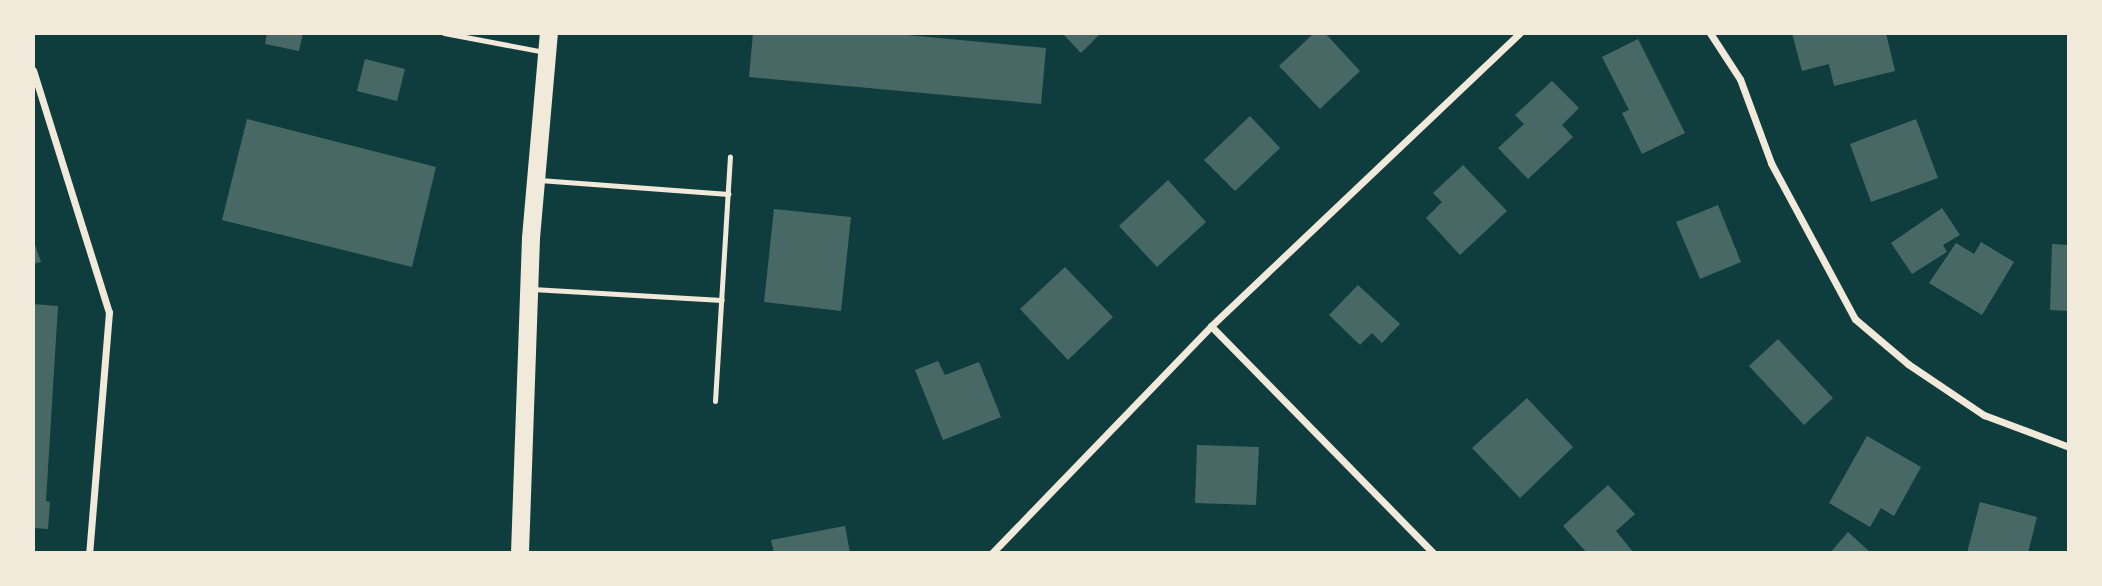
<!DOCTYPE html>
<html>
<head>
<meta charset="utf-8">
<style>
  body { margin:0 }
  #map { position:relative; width:2102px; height:586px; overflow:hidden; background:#0f3d3e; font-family:"Archivo Narrow",sans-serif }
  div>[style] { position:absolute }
  .building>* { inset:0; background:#486865 }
  .service>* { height:5px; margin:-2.5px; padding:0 2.5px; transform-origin:2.5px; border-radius:2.5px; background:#f1e9da }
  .minor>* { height:7px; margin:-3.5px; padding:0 3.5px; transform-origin:3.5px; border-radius:3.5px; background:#f1e9da }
  .primary>* { height:18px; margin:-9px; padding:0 9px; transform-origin:9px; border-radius:9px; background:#f1e9da }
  span { translate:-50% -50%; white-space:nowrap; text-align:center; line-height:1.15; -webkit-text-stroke:7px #f1e9da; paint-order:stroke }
  .frame { position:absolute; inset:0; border:35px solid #f1e9da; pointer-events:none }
</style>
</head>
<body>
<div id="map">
  <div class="building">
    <i style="clip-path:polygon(267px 33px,303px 33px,299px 51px,265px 44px)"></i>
    <i style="clip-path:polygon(753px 33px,886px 33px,1046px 48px,1041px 104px,749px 77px)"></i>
    <i style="clip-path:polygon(1062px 33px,1101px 33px,1081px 53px)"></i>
    <i style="clip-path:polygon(1314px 33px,1325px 33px,1360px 71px,1320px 109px,1279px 66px)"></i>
    <i style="clip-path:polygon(1792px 33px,1886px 33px,1895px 71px,1834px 86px,1829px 64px,1802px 71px)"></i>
    <i style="clip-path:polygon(1638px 39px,1685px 133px,1642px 154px,1622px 113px,1629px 110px,1602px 57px)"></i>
    <i style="clip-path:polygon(365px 59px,405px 69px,397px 101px,357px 91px)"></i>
    <i style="clip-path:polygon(1552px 81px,1579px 108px,1562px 125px,1573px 137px,1528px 179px,1498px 148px,1524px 124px,1515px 115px)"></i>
    <i style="clip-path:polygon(1250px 116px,1280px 148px,1235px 191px,1204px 160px)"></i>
    <i style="clip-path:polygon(247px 119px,436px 167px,412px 267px,222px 220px)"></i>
    <i style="clip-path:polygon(1916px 119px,1938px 178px,1871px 202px,1850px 144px)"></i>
    <i style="clip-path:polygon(1463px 165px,1507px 211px,1460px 255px,1426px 218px,1442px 202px,1433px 193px)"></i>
    <i style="clip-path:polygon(1168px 180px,1206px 222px,1157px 267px,1119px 226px)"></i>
    <i style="clip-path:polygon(1718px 205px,1741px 262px,1700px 279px,1676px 222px)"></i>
    <i style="clip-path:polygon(1942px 208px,1960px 235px,1943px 245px,1947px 252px,1912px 274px,1891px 243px)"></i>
    <i style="clip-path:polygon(774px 209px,851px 217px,841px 311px,764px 302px)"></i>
    <i style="clip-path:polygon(33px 239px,41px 262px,33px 264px)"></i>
    <i style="clip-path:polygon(1981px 242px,2014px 262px,1982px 315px,1929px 283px,1956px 243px,1974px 254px)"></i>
    <i style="clip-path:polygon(2052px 244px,2069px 245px,2069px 311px,2050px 310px)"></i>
    <i style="clip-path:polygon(1065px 267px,1113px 317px,1068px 360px,1020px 309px)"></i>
    <i style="clip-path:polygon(1358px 285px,1400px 324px,1382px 343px,1372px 333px,1360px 345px,1329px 315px)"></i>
    <i style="clip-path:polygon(33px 304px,58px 306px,46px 501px,50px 502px,48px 529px,33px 528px)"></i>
    <i style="clip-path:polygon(1778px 339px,1833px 398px,1804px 425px,1749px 366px)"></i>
    <i style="clip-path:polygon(938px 361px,945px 375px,979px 362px,1001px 417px,943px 440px,915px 370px)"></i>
    <i style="clip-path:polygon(1527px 398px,1573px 447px,1520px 498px,1472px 448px)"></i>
    <i style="clip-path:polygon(1867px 436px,1921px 467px,1894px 516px,1881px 508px,1870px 527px,1829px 503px)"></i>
    <i style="clip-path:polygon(1197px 445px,1259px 447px,1256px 505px,1195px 503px)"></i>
    <i style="clip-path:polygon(1608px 485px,1635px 514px,1616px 531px,1634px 553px,1587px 553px,1563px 526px)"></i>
    <i style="clip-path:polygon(1980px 502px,2037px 517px,2028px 553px,1967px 553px)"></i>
    <i style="clip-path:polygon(845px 526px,850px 553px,774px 553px,771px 540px)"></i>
    <i style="clip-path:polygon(1848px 532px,1871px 553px,1830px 553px)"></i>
  </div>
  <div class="service">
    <i style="left:444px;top:33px;width:103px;rotate:10.7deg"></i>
    <i style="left:539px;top:180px;width:190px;rotate:4.2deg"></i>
    <i style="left:532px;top:289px;width:190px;rotate:3.3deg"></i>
    <i style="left:715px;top:401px;width:245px;rotate:-86.5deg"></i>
  </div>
  <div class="minor">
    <i style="left:1710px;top:33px;width:55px;rotate:56.9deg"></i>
    <i style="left:1740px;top:79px;width:90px;rotate:69.7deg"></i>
    <i style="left:1771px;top:163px;width:177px;rotate:61.7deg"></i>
    <i style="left:1855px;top:319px;width:70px;rotate:40.3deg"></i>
    <i style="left:1908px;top:364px;width:92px;rotate:33.9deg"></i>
    <i style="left:1984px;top:415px;width:91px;rotate:20.6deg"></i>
    <i style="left:33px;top:70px;width:254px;rotate:72.6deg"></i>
    <i style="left:109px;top:312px;width:242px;rotate:94.7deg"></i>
    <i style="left:1211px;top:326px;width:318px;rotate:45.6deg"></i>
    <i style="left:992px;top:553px;width:315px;rotate:-46deg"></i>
    <i style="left:1211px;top:326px;width:426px;rotate:-43.5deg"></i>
  </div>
  <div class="primary">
    <i style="left:520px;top:553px;width:315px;rotate:-88deg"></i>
    <i style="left:531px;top:238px;width:206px;rotate:-85deg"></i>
  </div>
  <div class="frame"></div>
</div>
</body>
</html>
